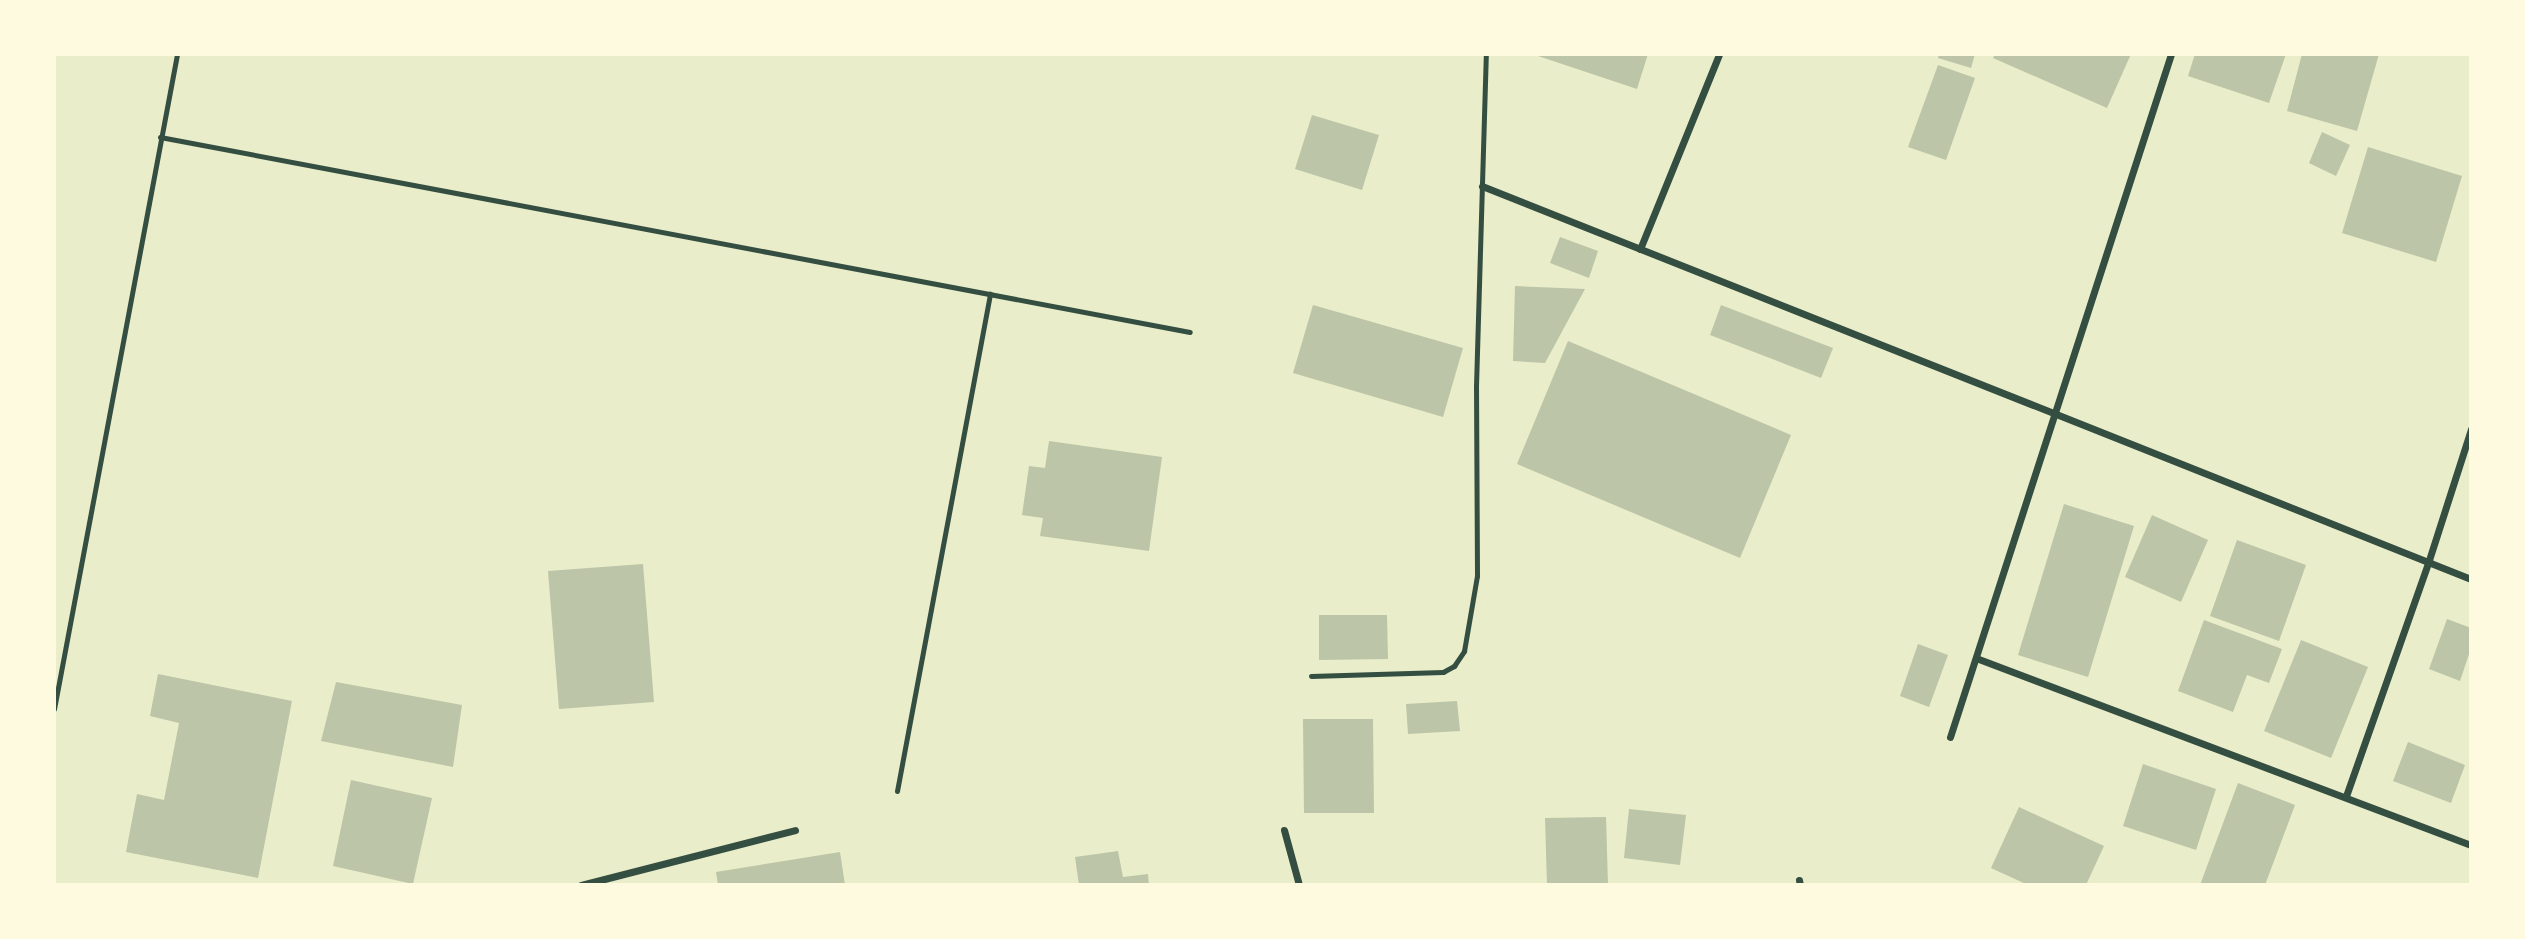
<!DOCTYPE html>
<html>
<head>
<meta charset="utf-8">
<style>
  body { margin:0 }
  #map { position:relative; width:2525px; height:939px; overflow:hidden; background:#e9edc9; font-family:"IBM Plex Sans",sans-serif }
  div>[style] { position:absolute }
  .building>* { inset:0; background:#bcc5a7 }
  .service>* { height:5px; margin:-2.5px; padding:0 2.5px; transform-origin:2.5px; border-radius:2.5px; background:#344e41 }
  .minor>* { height:7px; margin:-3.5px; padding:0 3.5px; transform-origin:3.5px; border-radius:3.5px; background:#344e41 }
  span { translate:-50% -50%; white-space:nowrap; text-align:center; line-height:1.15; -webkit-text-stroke:5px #fefae0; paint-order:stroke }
  .frame { position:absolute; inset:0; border:56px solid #fefae0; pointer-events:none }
</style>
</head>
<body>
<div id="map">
  <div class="building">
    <i style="clip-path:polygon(1532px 54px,1648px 54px,1637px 89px)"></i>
    <i style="clip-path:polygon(1939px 54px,1975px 54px,1971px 68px,1938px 58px)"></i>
    <i style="clip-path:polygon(1995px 54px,2131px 54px,2107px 108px,1993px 58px)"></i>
    <i style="clip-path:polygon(2195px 54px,2286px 54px,2269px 103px,2188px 76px)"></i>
    <i style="clip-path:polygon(2302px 54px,2379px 54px,2357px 131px,2287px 111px)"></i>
    <i style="clip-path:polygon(1938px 65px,1975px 78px,1946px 160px,1908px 147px)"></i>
    <i style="clip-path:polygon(1312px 115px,1379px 135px,1362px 190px,1295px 169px)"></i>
    <i style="clip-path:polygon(2322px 132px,2350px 145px,2336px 176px,2309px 163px)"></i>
    <i style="clip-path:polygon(2368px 147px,2462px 176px,2436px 262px,2342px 233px)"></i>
    <i style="clip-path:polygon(1560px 237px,1598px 251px,1589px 278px,1550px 263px)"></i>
    <i style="clip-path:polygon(1515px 286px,1585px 289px,1545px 363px,1513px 361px)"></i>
    <i style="clip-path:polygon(1313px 305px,1463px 348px,1443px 417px,1293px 373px)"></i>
    <i style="clip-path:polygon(1721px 305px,1833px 348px,1821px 378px,1710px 335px)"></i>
    <i style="clip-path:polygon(1568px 341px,1791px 435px,1740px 558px,1517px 464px)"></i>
    <i style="clip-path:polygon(1049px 441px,1162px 457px,1149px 551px,1040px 536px,1043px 518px,1022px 515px,1029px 466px,1045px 468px)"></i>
    <i style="clip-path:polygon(2064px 504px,2134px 526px,2088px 677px,2018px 655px)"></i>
    <i style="clip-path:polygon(2152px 515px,2208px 540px,2181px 602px,2125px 577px)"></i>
    <i style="clip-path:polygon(2237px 540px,2306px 565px,2279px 641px,2210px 616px)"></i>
    <i style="clip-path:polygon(643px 564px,654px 702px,559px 709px,548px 571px)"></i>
    <i style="clip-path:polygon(1319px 615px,1387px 615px,1388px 659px,1319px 660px)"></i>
    <i style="clip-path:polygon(2447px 619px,2471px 628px,2471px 648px,2460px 681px,2429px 669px)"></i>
    <i style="clip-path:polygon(2204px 620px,2282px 649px,2269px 683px,2247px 675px,2233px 712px,2178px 691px)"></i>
    <i style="clip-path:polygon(2301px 640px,2368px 667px,2331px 758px,2264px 731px)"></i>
    <i style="clip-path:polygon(1918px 644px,1948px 655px,1929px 707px,1900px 696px)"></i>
    <i style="clip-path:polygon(158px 674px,292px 701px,258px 878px,126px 852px,137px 794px,164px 800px,179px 723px,150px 716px)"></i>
    <i style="clip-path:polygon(336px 682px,462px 705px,453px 767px,321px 741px)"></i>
    <i style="clip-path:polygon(1457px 701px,1460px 731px,1408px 734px,1406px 704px)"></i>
    <i style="clip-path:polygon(1303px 719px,1373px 719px,1374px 813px,1304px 813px)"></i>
    <i style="clip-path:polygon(2408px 742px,2465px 765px,2451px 803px,2393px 781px)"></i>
    <i style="clip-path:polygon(2143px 764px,2216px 789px,2196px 850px,2123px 826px)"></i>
    <i style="clip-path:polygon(351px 780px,432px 798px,413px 884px,333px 866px)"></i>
    <i style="clip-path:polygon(2238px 783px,2295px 805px,2265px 885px,2200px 885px)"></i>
    <i style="clip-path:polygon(2019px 807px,2104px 846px,2086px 885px,2028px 885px,1991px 868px)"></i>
    <i style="clip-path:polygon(1629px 809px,1686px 815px,1680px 865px,1624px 858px)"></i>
    <i style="clip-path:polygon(1606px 817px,1608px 885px,1547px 885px,1545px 818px)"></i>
    <i style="clip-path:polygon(1118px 851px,1123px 877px,1148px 874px,1149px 885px,1079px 885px,1075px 857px)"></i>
    <i style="clip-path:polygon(840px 852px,845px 885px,718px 885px,716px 872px)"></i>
  </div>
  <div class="service">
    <i style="left:160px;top:137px;width:1048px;rotate:10.72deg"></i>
    <i style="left:1311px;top:676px;width:132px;rotate:-1.7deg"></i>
    <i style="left:1443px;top:672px;width:13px;rotate:-29deg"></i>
    <i style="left:1454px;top:666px;width:18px;rotate:-56deg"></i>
    <i style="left:1464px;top:651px;width:76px;rotate:-80.2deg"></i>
    <i style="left:1477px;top:576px;width:190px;rotate:-90.3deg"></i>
    <i style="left:1476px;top:386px;width:332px;rotate:-88.3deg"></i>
    <i style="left:54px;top:709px;width:666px;rotate:-79.36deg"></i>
    <i style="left:897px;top:791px;width:506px;rotate:-79.4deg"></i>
  </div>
  <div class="minor">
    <i style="left:1482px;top:186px;width:1064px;rotate:21.67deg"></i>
    <i style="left:1640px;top:249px;width:210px;rotate:-67.9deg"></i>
    <i style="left:1976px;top:658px;width:529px;rotate:20.7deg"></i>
    <i style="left:1950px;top:737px;width:718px;rotate:-72.07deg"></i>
    <i style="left:2346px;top:796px;width:250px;rotate:-70.6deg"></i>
    <i style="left:2429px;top:560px;width:138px;rotate:-72.2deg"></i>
    <i style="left:1284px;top:830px;width:57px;rotate:74.7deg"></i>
    <i style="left:1799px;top:880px;width:5px;rotate:79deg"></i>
    <i style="left:581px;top:885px;width:221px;rotate:-14.4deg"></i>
  </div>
  <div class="frame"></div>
</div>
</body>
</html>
